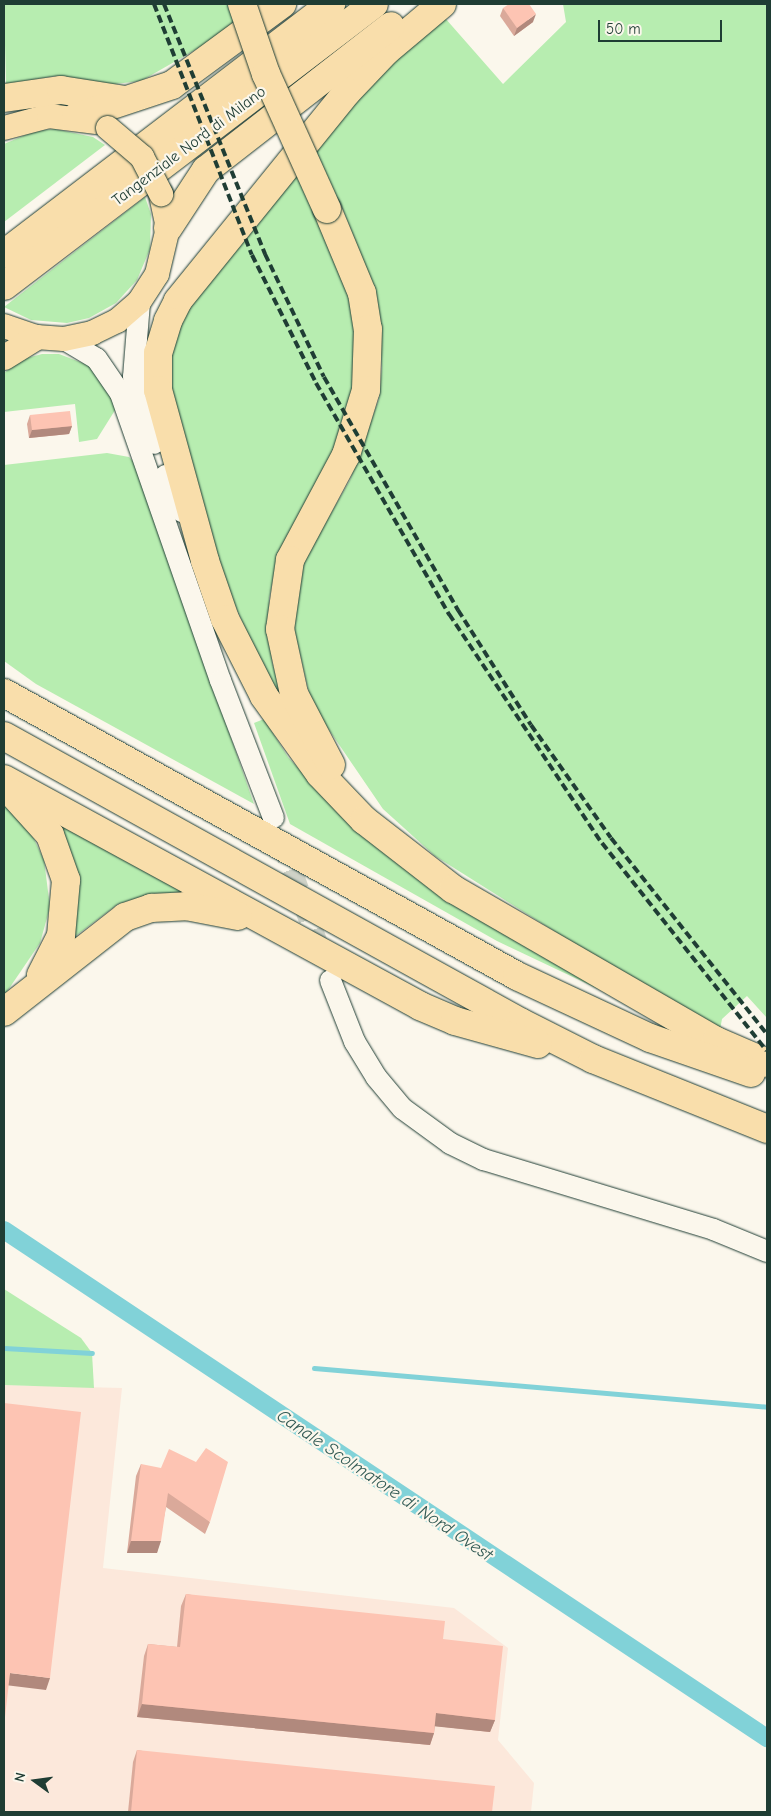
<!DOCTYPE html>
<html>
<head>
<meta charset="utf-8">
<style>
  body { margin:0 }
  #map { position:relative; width:771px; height:1816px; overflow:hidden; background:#fbf7ec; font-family:"Comic Neue",sans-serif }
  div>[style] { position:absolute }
  .built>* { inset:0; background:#fce8db }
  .green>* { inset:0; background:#b7edb0 }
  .stream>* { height:5px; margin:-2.5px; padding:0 2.5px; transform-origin:2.5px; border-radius:2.5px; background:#81d2d8 }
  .canal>* { height:18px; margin:-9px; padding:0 9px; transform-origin:9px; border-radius:9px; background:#81d2d8 }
  .secondary-tunnel>* { height:21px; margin-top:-10.5px; transform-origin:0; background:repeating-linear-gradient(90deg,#cfd2c7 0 21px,transparent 0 32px) }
  .roads { filter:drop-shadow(0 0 1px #1f3d34) drop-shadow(0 0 1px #1f3d34) }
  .secondary>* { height:21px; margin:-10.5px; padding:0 10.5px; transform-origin:10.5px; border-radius:10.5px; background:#fbf7ec }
  .primary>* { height:24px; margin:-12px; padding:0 12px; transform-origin:12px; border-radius:12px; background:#f9deab }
  .trunk>* { height:25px; margin:-12.5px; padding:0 12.5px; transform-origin:12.5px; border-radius:12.5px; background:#f9deab }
  .motorway>* { height:28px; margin:-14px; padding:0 14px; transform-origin:14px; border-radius:14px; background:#f9deab }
  .rail>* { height:4px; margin-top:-2px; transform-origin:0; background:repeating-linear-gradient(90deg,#1f3d34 0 8px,transparent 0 12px) }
  .bridges { filter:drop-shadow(0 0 1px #1f3d34) drop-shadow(0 0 1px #1f3d34) }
  .primary-bridge>* { height:24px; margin:-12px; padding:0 12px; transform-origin:12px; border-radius:12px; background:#f9deab }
  .motorway-bridge>* { height:28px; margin:-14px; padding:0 14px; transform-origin:14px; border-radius:14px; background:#f9deab }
  .wall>* { inset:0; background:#daa99a }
  .shaded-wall>* { inset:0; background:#b1897d }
  .building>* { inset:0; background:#fdc4b3 }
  span { translate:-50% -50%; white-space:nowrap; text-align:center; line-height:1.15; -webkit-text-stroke:4.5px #fbf7ec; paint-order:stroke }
  .street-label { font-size:16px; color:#1f3d34 }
  .water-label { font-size:18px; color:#335b55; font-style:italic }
  .frame { position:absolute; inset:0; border:5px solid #1f3d34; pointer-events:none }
  .north { position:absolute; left:10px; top:1756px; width:50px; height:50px; -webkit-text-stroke:4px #fbf7ec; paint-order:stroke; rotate:284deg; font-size:14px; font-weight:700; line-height:20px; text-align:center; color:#1f3d34 }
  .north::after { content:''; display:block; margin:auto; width:18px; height:22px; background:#1f3d34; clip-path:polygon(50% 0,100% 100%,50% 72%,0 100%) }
  .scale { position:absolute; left:598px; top:20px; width:124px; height:22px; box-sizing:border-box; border:2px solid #1f3d34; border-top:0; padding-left:6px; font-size:15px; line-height:18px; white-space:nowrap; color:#1f3d34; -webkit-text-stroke:4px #fbf7ec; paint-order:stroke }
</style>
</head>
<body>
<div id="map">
  <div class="built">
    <i style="clip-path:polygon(4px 1385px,122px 1388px,103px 1568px,454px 1608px,508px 1648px,498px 1740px,534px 1783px,531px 1812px,4px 1812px)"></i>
  </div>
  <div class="green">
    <i style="clip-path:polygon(4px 4px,256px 4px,209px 42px,141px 81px,106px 85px,55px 76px,6px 85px)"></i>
    <i style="clip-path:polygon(563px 4px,767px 4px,767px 1018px,747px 996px,722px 1019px,719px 1035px,435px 856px,383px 809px,312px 705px,294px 629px,302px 564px,350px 480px,379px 399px,382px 368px,377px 296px,340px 202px,316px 215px,351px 298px,358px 371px,344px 436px,276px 565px,269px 599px,272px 662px,284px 703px,266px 676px,231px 596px,173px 425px,170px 348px,186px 312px,358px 93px,445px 18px,503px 84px,566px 22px)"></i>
    <i style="clip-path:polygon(55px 129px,93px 137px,105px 145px,4px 222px,4px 144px,35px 131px)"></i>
    <i style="clip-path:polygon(145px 197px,151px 214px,150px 249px,137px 280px,116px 303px,89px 318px,67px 323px,31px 320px,4px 307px)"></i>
    <i style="clip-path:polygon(42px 354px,59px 354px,93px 367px,117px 407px,97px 439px,79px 442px,75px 404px,4px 412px,4px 373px,23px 359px)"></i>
    <i style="clip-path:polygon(107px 453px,129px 457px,136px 464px,254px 804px,36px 684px,4px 661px,4px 465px)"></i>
    <i style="clip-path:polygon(264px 719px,288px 757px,354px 829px,615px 997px,497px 941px,290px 824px,254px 723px)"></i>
    <i style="clip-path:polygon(4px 803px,33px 837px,44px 860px,50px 907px,40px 943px,4px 996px)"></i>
    <i style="clip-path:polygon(46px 814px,187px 892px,152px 894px,118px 904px,65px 944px)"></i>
    <i style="clip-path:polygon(4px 1289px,81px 1338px,92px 1353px,94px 1388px,4px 1385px)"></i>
  </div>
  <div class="stream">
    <i style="left:4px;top:1348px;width:88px;rotate:3.3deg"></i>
    <i style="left:314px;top:1368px;width:455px;rotate:4.9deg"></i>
  </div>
  <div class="canal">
    <i style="left:4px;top:1230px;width:917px;rotate:33.66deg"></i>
  </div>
  <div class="secondary-tunnel">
    <i style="left:281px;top:839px;width:127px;rotate:70.7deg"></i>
  </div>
  <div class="roads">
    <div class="secondary">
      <i style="left:139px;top:302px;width:74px;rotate:94.6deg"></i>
      <i style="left:133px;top:376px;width:70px;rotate:72.6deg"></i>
      <i style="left:64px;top:339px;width:37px;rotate:31deg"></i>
      <i style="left:96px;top:358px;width:42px;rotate:55.6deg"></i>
      <i style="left:120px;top:393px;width:304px;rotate:70.8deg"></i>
      <i style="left:220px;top:680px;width:147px;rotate:68.9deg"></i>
      <i style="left:165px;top:475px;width:40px;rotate:65deg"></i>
      <i style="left:330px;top:980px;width:66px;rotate:68.5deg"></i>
      <i style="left:354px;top:1041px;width:42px;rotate:58.6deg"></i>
      <i style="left:376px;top:1077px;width:40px;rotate:50deg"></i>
      <i style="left:402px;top:1108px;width:59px;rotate:36.1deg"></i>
      <i style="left:450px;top:1143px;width:37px;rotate:26deg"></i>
      <i style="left:483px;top:1159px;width:240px;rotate:16.9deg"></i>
      <i style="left:713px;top:1229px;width:58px;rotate:22.2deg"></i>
    </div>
    <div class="primary">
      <i style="left:4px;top:128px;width:47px;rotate:-14.9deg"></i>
      <i style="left:49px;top:116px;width:46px;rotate:7.4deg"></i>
      <i style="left:4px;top:326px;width:34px;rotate:19deg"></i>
      <i style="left:36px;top:337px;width:28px;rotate:4deg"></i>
      <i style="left:64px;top:339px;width:29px;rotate:-12deg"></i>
      <i style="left:92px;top:333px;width:28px;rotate:-26deg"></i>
      <i style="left:117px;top:321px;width:29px;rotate:-41deg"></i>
      <i style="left:139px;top:302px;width:33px;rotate:-57deg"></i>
      <i style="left:157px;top:274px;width:47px;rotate:-76.6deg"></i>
      <i style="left:168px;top:228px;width:35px;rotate:-102deg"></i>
    </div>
    <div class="trunk">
      <i style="left:4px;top:357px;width:38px;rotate:-32deg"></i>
    </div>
    <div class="motorway">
      <i style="left:442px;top:4px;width:73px;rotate:140deg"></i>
      <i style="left:386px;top:51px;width:57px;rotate:133.6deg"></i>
      <i style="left:347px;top:92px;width:269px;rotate:129deg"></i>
      <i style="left:178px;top:301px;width:22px;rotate:117deg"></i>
      <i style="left:168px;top:321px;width:34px;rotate:107deg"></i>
      <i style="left:158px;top:353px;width:37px;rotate:90deg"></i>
      <i style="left:158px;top:390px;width:177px;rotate:74.6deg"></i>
      <i style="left:205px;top:561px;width:61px;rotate:71deg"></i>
      <i style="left:225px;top:619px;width:86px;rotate:63.1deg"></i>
      <i style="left:264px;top:696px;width:96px;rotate:54.3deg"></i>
      <i style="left:320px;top:774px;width:64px;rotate:46.3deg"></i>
      <i style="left:364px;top:820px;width:113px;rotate:37.8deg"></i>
      <i style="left:453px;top:889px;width:304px;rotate:30deg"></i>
      <i style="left:716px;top:1041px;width:56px;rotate:23.3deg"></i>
      <i style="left:4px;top:98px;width:58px;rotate:-8deg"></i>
      <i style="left:61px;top:90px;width:65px;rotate:8.9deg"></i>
      <i style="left:76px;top:117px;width:101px;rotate:-18.4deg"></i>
      <i style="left:172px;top:85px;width:137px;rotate:-36.4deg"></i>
      <i style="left:327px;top:209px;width:91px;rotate:67.4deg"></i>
      <i style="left:362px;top:293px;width:36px;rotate:81deg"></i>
      <i style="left:368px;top:329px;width:61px;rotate:91.9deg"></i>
      <i style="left:366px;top:390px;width:68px;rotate:107.1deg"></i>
      <i style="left:346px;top:455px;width:119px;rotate:118.1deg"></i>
      <i style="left:290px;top:560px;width:70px;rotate:98.2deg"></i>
      <i style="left:280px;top:629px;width:66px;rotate:77.8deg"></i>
      <i style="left:294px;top:694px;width:80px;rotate:62.5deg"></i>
      <i style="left:168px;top:228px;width:69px;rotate:-56.8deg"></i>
      <i style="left:206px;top:170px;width:234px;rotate:-37.9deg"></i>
      <i style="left:4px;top:254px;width:412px;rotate:-37.4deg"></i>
      <i style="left:4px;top:286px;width:465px;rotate:-37.3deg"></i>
      <i style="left:4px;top:693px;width:586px;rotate:28.88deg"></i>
      <i style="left:517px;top:976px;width:147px;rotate:25deg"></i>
      <i style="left:650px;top:1038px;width:107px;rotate:19.1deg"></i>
      <i style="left:4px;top:736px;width:590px;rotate:29deg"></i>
      <i style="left:520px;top:1022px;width:82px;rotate:26.9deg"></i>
      <i style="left:593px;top:1059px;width:188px;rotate:21.9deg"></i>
      <i style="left:4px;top:779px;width:474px;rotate:28.6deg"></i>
      <i style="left:420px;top:1006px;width:38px;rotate:23deg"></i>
      <i style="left:455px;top:1021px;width:86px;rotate:15.5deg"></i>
      <i style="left:13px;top:794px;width:55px;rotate:47.9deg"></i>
      <i style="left:50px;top:835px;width:48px;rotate:70.4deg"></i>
      <i style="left:66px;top:880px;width:56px;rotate:95.1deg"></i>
      <i style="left:61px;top:936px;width:44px;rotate:117.1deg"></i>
      <i style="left:4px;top:1012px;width:154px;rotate:-38.1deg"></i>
      <i style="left:125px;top:917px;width:28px;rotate:-19deg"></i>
      <i style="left:151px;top:908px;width:35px;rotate:-3deg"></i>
      <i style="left:186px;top:906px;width:53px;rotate:10.9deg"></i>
    </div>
  </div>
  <div class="rail">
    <i style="left:154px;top:4px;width:269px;rotate:68.7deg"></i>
    <i style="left:252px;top:255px;width:143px;rotate:63.4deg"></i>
    <i style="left:316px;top:383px;width:267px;rotate:60.1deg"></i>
    <i style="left:449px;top:614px;width:275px;rotate:56.3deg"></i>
    <i style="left:602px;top:843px;width:265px;rotate:51.6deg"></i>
    <i style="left:164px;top:4px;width:270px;rotate:68deg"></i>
    <i style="left:265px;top:254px;width:136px;rotate:64.4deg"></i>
    <i style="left:324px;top:377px;width:269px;rotate:60.1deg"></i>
    <i style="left:458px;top:610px;width:136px;rotate:57.6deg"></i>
    <i style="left:531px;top:725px;width:138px;rotate:54.7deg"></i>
    <i style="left:611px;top:838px;width:251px;rotate:51.5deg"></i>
  </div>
  <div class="bridges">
    <div class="primary-bridge">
      <i style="left:108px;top:128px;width:45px;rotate:40.5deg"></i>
      <i style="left:142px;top:157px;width:42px;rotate:62.8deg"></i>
    </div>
    <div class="motorway-bridge">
      <i style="left:242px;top:4px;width:74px;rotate:71.1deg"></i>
      <i style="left:266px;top:74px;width:148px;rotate:65.7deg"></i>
    </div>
  </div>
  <div class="wall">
    <i style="clip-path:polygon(503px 8px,533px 22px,514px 36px,500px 16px)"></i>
    <i style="clip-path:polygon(30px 415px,72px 426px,69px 434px,29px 438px,27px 424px)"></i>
    <i style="clip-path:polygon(141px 1464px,210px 1522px,205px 1534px,166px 1507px,157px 1553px,127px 1553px,136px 1476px)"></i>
    <i style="clip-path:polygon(186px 1594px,443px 1639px,495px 1720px,490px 1732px,435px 1726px,434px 1733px,430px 1745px,137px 1717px,144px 1656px,148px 1644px,177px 1647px,181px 1606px)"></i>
    <i style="clip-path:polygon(137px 1750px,492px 1812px,128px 1812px,133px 1762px)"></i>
  </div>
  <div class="shaded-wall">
    <i style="clip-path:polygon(536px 14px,533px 22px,514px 36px,517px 28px)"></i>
    <i style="clip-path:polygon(72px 426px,69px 434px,29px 438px,32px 430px)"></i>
    <i style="clip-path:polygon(131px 1541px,161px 1541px,157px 1553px,127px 1553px)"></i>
    <i style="clip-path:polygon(10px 1673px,50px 1678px,46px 1690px,5px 1685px)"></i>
    <i style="clip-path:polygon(142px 1704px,434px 1733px,430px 1745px,137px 1717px)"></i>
    <i style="clip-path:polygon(436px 1713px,495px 1720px,490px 1732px,432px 1726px)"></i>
  </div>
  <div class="building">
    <i style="clip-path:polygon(509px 4px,529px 4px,536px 14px,517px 28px,503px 8px)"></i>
    <i style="clip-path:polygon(70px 411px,72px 426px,32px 430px,30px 415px)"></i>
    <i style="clip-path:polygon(4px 1403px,81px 1412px,50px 1678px,10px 1673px,4px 1726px)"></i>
    <i style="clip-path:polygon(206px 1448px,228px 1462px,210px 1522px,168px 1493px,161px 1541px,131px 1541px,141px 1464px,161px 1468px,169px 1449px,196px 1462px)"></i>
    <i style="clip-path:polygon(186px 1594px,445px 1621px,443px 1639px,503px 1646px,495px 1720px,436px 1713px,434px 1733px,142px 1704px,148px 1644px,180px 1647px)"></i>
    <i style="clip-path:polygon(137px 1750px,495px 1786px,492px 1812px,131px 1812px)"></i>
  </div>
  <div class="street-label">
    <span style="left:189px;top:146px;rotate:-37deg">Tangenziale Nord di Milano</span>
  </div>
  <div class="water-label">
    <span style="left:384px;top:1486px;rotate:34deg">Canale Scolmatore di Nord Ovest</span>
  </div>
  <div class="frame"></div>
  <div class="north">N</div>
  <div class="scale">50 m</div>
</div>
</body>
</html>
